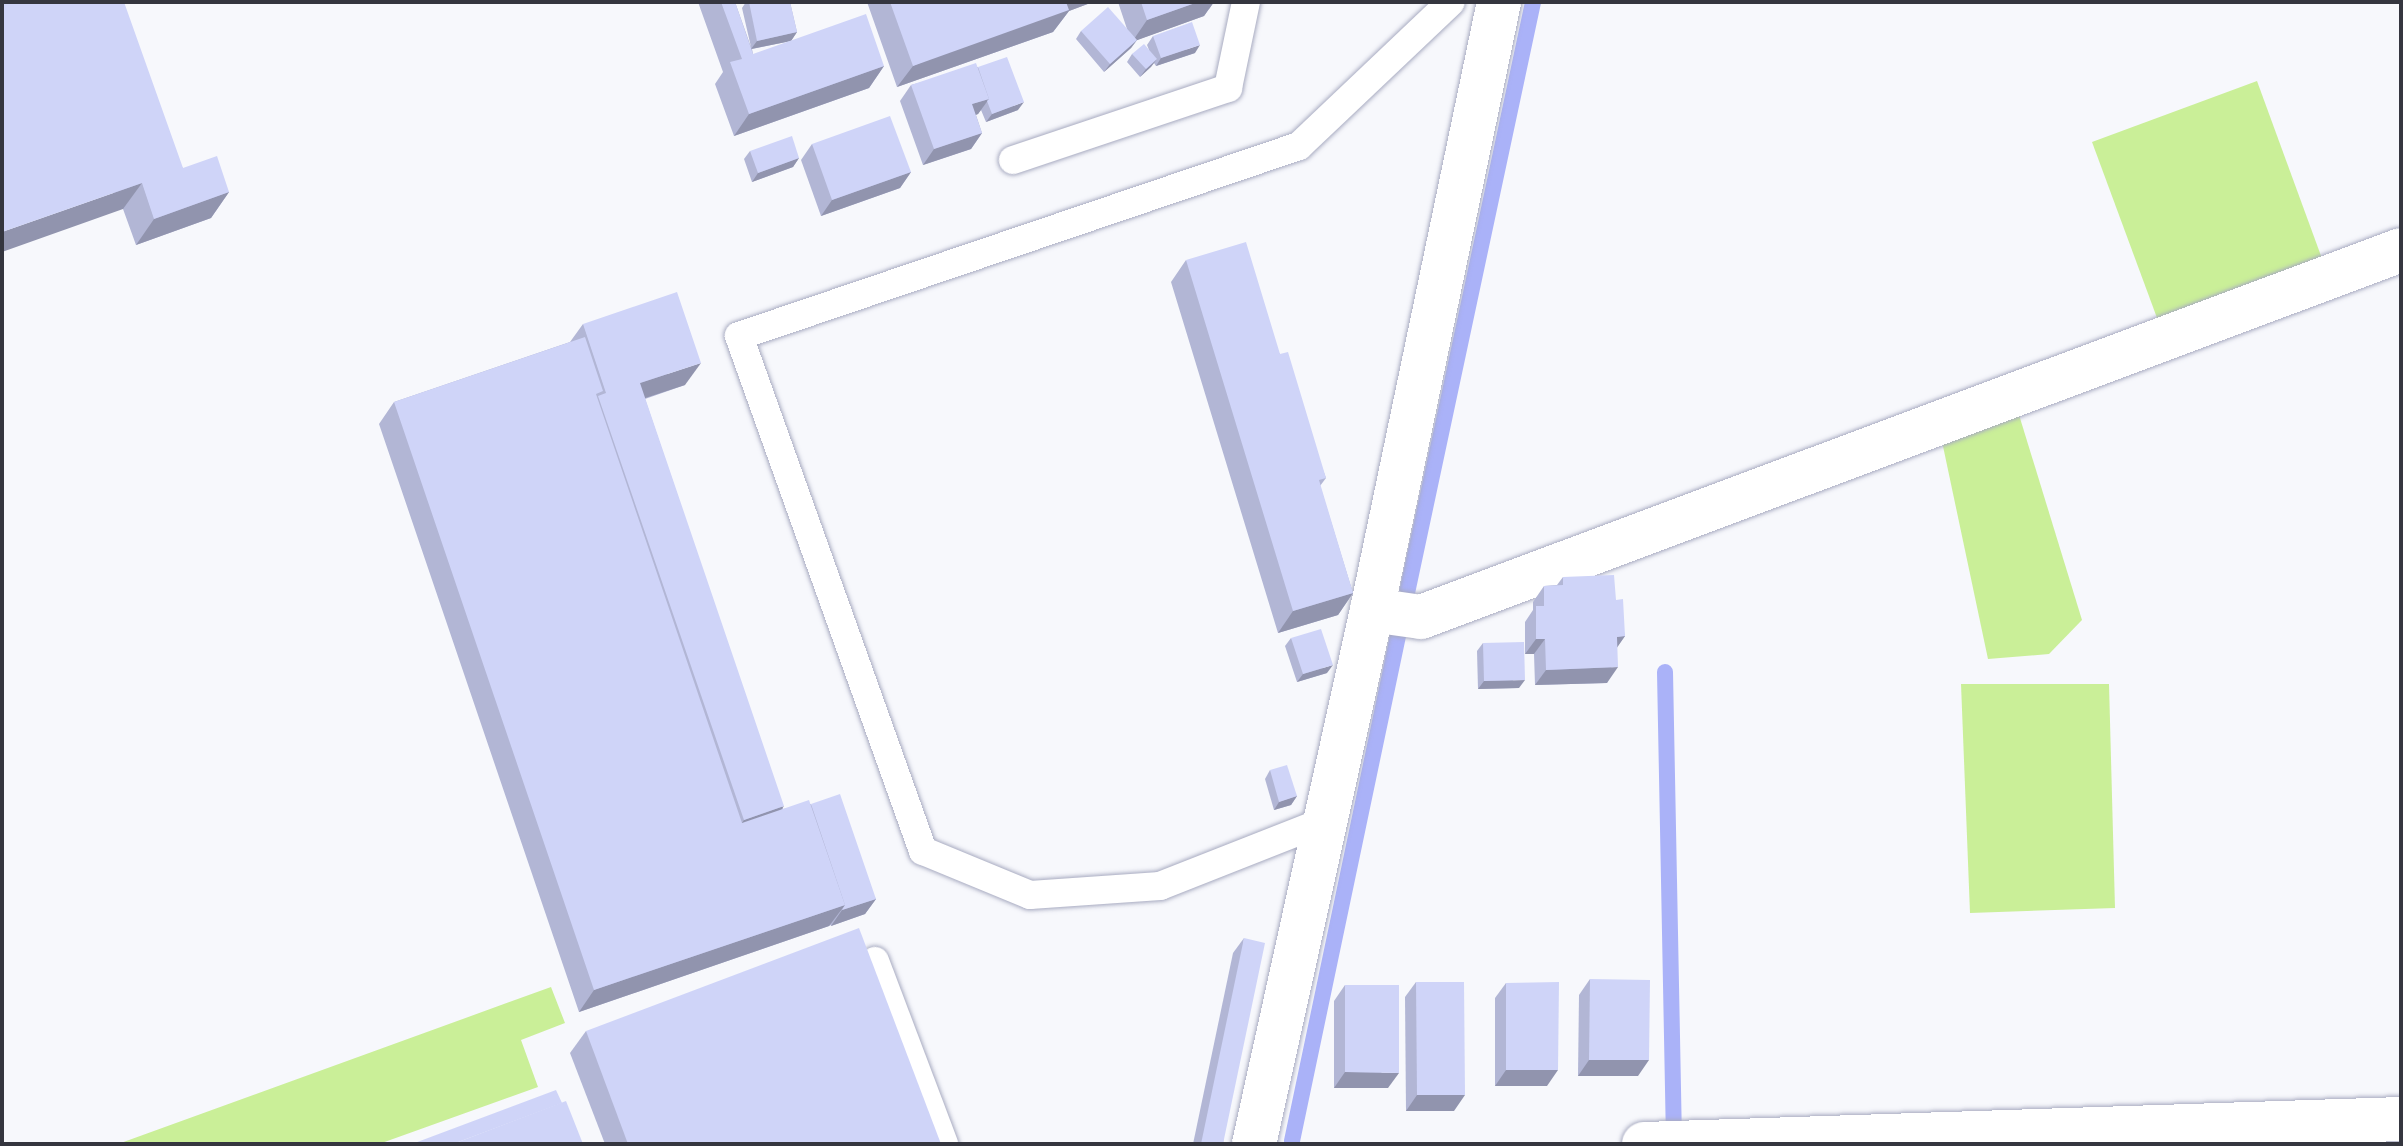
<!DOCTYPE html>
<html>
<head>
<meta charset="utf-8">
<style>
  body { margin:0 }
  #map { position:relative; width:2403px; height:1146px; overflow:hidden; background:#f7f8fc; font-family:"Fira Sans Condensed",sans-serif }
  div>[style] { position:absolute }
  .green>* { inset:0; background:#caef98 }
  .stream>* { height:16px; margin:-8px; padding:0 8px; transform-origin:8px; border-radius:8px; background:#aab2f8 }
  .roads { filter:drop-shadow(0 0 2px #a8abc1) drop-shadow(0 0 2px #a8abc1) }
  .service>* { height:28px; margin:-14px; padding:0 14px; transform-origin:14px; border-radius:14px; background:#fff }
  .minor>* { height:44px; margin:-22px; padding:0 22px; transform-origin:22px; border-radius:22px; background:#fff }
  .wall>* { inset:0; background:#b2b6d5 }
  .shaded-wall>* { inset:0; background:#9194ae }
  .building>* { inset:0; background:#cfd4f8 }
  span { translate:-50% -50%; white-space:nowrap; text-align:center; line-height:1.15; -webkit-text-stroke:6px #f7f8fc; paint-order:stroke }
  .frame { position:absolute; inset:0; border:4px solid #35363f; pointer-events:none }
</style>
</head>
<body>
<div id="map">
  <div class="green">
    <i style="clip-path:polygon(2257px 81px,2324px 264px,2160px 326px,2092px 142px)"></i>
    <i style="clip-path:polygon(2016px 405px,2082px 620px,2049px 654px,1988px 659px,1940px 432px)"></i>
    <i style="clip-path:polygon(1961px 684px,2109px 684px,2115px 908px,1970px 913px)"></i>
    <i style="clip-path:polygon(551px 987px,565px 1023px,521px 1040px,538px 1087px,379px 1144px,118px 1144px)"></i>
  </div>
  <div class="stream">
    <i style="left:1407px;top:593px;width:604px;rotate:-77.96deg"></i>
    <i style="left:1665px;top:672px;width:451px;rotate:88.9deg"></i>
    <i style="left:1292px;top:1141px;width:516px;rotate:-78.15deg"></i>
  </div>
  <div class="roads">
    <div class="service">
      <i style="left:1013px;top:160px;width:227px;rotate:-18.5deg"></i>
      <i style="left:1228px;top:88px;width:88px;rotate:-78.2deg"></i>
      <i style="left:1325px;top:821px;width:177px;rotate:158.5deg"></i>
      <i style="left:1160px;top:886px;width:130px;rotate:176deg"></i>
      <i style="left:1030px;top:895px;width:116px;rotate:-157.6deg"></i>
      <i style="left:923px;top:851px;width:547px;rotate:-109.66deg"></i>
      <i style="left:739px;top:336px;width:591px;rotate:-18.74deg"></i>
      <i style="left:1299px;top:146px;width:209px;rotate:-43.5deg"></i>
      <i style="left:875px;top:961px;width:196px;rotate:69.3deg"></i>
    </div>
    <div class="minor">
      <i style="left:1372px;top:610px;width:49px;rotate:8.1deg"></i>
      <i style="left:1421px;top:617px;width:1046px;rotate:-20.53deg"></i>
      <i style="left:1254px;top:1144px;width:547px;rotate:-77.54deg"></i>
      <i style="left:1372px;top:610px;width:621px;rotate:-78.2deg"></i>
      <i style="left:1644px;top:1144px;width:757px;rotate:-1.89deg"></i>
    </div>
  </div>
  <div class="wall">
    <i style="clip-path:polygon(2px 2px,183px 168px,229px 192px,211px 218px,136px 245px,123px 209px)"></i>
    <i style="clip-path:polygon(698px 2px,735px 2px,751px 47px,742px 8px,746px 2px,790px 2px,797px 32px,791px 41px,752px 49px,753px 54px,884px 66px,869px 88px,734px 136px,715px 84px,723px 72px)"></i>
    <i style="clip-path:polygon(867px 2px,1093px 2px,1069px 11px,1053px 32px,897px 87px)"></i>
    <i style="clip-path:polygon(1118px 2px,1214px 2px,1204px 16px,1137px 40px,1131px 48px,1104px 72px,1076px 39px,1081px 31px,1127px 29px)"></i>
    <i style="clip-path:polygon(1153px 36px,1195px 53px,1156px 66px,1154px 63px,1140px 77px,1127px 62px,1132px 54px,1149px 50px,1147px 45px)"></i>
    <i style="clip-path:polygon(978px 67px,1018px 110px,986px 122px,981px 110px,978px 114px,976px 115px,982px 133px,971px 149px,923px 165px,900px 101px,911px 85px)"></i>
    <i style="clip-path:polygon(812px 144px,911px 172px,900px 188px,821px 216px,801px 160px)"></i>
    <i style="clip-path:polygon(750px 151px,799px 158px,793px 167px,752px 182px,744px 159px)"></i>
    <i style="clip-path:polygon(1186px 260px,1280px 354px,1326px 478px,1320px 486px,1353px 593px,1338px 615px,1278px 633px,1171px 282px)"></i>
    <i style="clip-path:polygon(583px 324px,685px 385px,645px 399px,783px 809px,811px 804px,876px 899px,865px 914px,831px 926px,831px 925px,829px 926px,579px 1012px,379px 424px,394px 402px,570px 342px)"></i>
    <i style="clip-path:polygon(1563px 577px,1616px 600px,1625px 636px,1617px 647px,1607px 683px,1535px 685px,1534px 654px,1525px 654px,1525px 622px,1533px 610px,1533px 602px,1544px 586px,1557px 585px)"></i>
    <i style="clip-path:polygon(1291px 638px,1327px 673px,1297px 682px,1285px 646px)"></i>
    <i style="clip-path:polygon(1483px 643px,1519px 688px,1478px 689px,1477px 651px)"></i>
    <i style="clip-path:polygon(1270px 770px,1297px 796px,1291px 805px,1274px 810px,1265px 779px)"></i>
    <i style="clip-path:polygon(1244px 938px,1223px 1144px,1193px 1144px,1233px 953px)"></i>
    <i style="clip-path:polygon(1590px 979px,1638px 1076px,1578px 1076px,1579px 995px)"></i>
    <i style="clip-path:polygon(1416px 982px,1454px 1111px,1406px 1111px,1405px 997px)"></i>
    <i style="clip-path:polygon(1506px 983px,1547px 1086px,1495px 1086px,1495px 998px)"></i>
    <i style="clip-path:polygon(1345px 985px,1388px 1088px,1334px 1088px,1334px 1001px)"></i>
    <i style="clip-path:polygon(586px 1031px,941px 1144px,605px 1144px,570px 1053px)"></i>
  </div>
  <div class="shaded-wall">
    <i style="clip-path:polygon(1065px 2px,1093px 2px,1069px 11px,1053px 32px,897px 87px,913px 66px)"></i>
    <i style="clip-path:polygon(1198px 2px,1214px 2px,1204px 16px,1132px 42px,1147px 20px)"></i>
    <i style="clip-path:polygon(797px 32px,791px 41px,751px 49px,757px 41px)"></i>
    <i style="clip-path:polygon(1137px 40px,1131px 48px,1104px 72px,1110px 64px)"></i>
    <i style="clip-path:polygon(1200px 45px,1195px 53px,1156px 66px,1161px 58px)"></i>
    <i style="clip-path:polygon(1157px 59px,1151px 67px,1140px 77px,1146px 69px)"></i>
    <i style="clip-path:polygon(884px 66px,869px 88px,734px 136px,749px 114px)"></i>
    <i style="clip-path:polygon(989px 99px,978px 114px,961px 120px,972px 104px)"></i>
    <i style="clip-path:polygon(1024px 102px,1018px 110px,986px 122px,992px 114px)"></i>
    <i style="clip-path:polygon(982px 133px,971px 149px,923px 165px,934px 149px)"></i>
    <i style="clip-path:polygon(799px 158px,793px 167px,752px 182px,758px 173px)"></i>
    <i style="clip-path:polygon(911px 172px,900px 188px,821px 216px,832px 200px)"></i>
    <i style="clip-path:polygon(142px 183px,123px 209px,2px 252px,2px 232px)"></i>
    <i style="clip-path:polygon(229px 192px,211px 218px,136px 245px,154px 219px)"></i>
    <i style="clip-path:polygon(701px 363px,685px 385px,624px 405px,640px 383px)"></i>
    <i style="clip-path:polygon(1353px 593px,1338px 615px,1278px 633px,1293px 611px)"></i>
    <i style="clip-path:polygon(1625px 636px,1614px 652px,1617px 637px)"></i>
    <i style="clip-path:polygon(1536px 639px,1545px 639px,1534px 654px,1525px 654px)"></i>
    <i style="clip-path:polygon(1333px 665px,1327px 673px,1297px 682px,1303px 674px)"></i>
    <i style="clip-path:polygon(1618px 667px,1607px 683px,1535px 685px,1546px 670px)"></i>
    <i style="clip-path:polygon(1525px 680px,1519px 688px,1478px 689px,1484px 681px)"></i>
    <i style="clip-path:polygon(1297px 796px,1291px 805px,1274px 810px,1279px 802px)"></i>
    <i style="clip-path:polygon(784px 806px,769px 828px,728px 842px,744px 820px)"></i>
    <i style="clip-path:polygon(876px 899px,865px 914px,831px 926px,842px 910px)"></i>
    <i style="clip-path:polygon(845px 905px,829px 926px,579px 1012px,594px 990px)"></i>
    <i style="clip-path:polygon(1589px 1060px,1649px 1060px,1638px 1076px,1578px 1076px)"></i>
    <i style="clip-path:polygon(1506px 1070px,1558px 1070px,1547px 1086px,1495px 1086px)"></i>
    <i style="clip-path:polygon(1345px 1072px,1399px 1073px,1388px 1088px,1334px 1088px)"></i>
    <i style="clip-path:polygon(1417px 1095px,1465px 1095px,1454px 1111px,1406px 1111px)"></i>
  </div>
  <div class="building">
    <i style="clip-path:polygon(2px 2px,124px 2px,183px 168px,217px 156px,229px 192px,154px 219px,142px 183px,2px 232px)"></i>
    <i style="clip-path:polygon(721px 2px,735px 2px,753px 54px,866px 14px,884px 66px,749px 114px,730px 62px,742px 59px)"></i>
    <i style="clip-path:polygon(749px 2px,790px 2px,797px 32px,757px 41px)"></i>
    <i style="clip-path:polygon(890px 2px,1066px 2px,1069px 10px,913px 66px)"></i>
    <i style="clip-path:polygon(1141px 2px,1198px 2px,1147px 20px)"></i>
    <i style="clip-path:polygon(1108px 7px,1137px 40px,1110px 64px,1081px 31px)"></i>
    <i style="clip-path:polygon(1192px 22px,1200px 45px,1161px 58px,1153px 36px)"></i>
    <i style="clip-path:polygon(1144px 44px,1157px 59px,1146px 69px,1132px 54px)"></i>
    <i style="clip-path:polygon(1007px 57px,1024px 102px,992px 114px,987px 101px,989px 99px,978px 67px)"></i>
    <i style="clip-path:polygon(976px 63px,989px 99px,972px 104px,982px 133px,934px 149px,911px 85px)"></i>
    <i style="clip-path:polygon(890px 116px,911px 172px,832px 200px,812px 144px)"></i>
    <i style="clip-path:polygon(792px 136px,799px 158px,758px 173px,750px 151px)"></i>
    <i style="clip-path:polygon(1246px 242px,1280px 354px,1288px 352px,1326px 478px,1319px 480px,1353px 593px,1293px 611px,1186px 260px)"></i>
    <i style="clip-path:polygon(677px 292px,701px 363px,640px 383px,784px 806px,744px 820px,598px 396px,606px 393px,583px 324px)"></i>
    <i style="clip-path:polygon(585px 337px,603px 391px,596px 394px,742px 823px,809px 800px,845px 905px,594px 990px,394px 402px)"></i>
    <i style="clip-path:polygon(1614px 575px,1616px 600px,1623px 599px,1625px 636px,1617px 637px,1618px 667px,1546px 670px,1545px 639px,1536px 639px,1536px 606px,1544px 606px,1544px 586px,1563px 585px,1563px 577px)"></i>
    <i style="clip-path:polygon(1321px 629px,1333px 665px,1303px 674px,1291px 638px)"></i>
    <i style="clip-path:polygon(1524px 642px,1525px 680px,1484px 681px,1483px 643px)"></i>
    <i style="clip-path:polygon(1287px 765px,1297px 796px,1279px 802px,1270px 770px)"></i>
    <i style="clip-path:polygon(840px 794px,876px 899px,842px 910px,845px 905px,811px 804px)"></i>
    <i style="clip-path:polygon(859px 928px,941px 1144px,628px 1144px,586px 1031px)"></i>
    <i style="clip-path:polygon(1244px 938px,1265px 943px,1223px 1144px,1201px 1144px)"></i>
    <i style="clip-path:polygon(1590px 979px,1650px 980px,1649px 1060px,1589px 1060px)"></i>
    <i style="clip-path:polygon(1416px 982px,1464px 982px,1465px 1095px,1417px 1095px)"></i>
    <i style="clip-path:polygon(1559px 982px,1558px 1070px,1506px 1070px,1506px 983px)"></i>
    <i style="clip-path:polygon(1345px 985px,1399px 985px,1399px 1073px,1345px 1072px)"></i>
    <i style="clip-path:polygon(556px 1090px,562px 1103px,453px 1144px,412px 1144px)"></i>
    <i style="clip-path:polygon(566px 1101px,583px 1144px,453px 1144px)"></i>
  </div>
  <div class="frame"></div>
</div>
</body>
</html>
